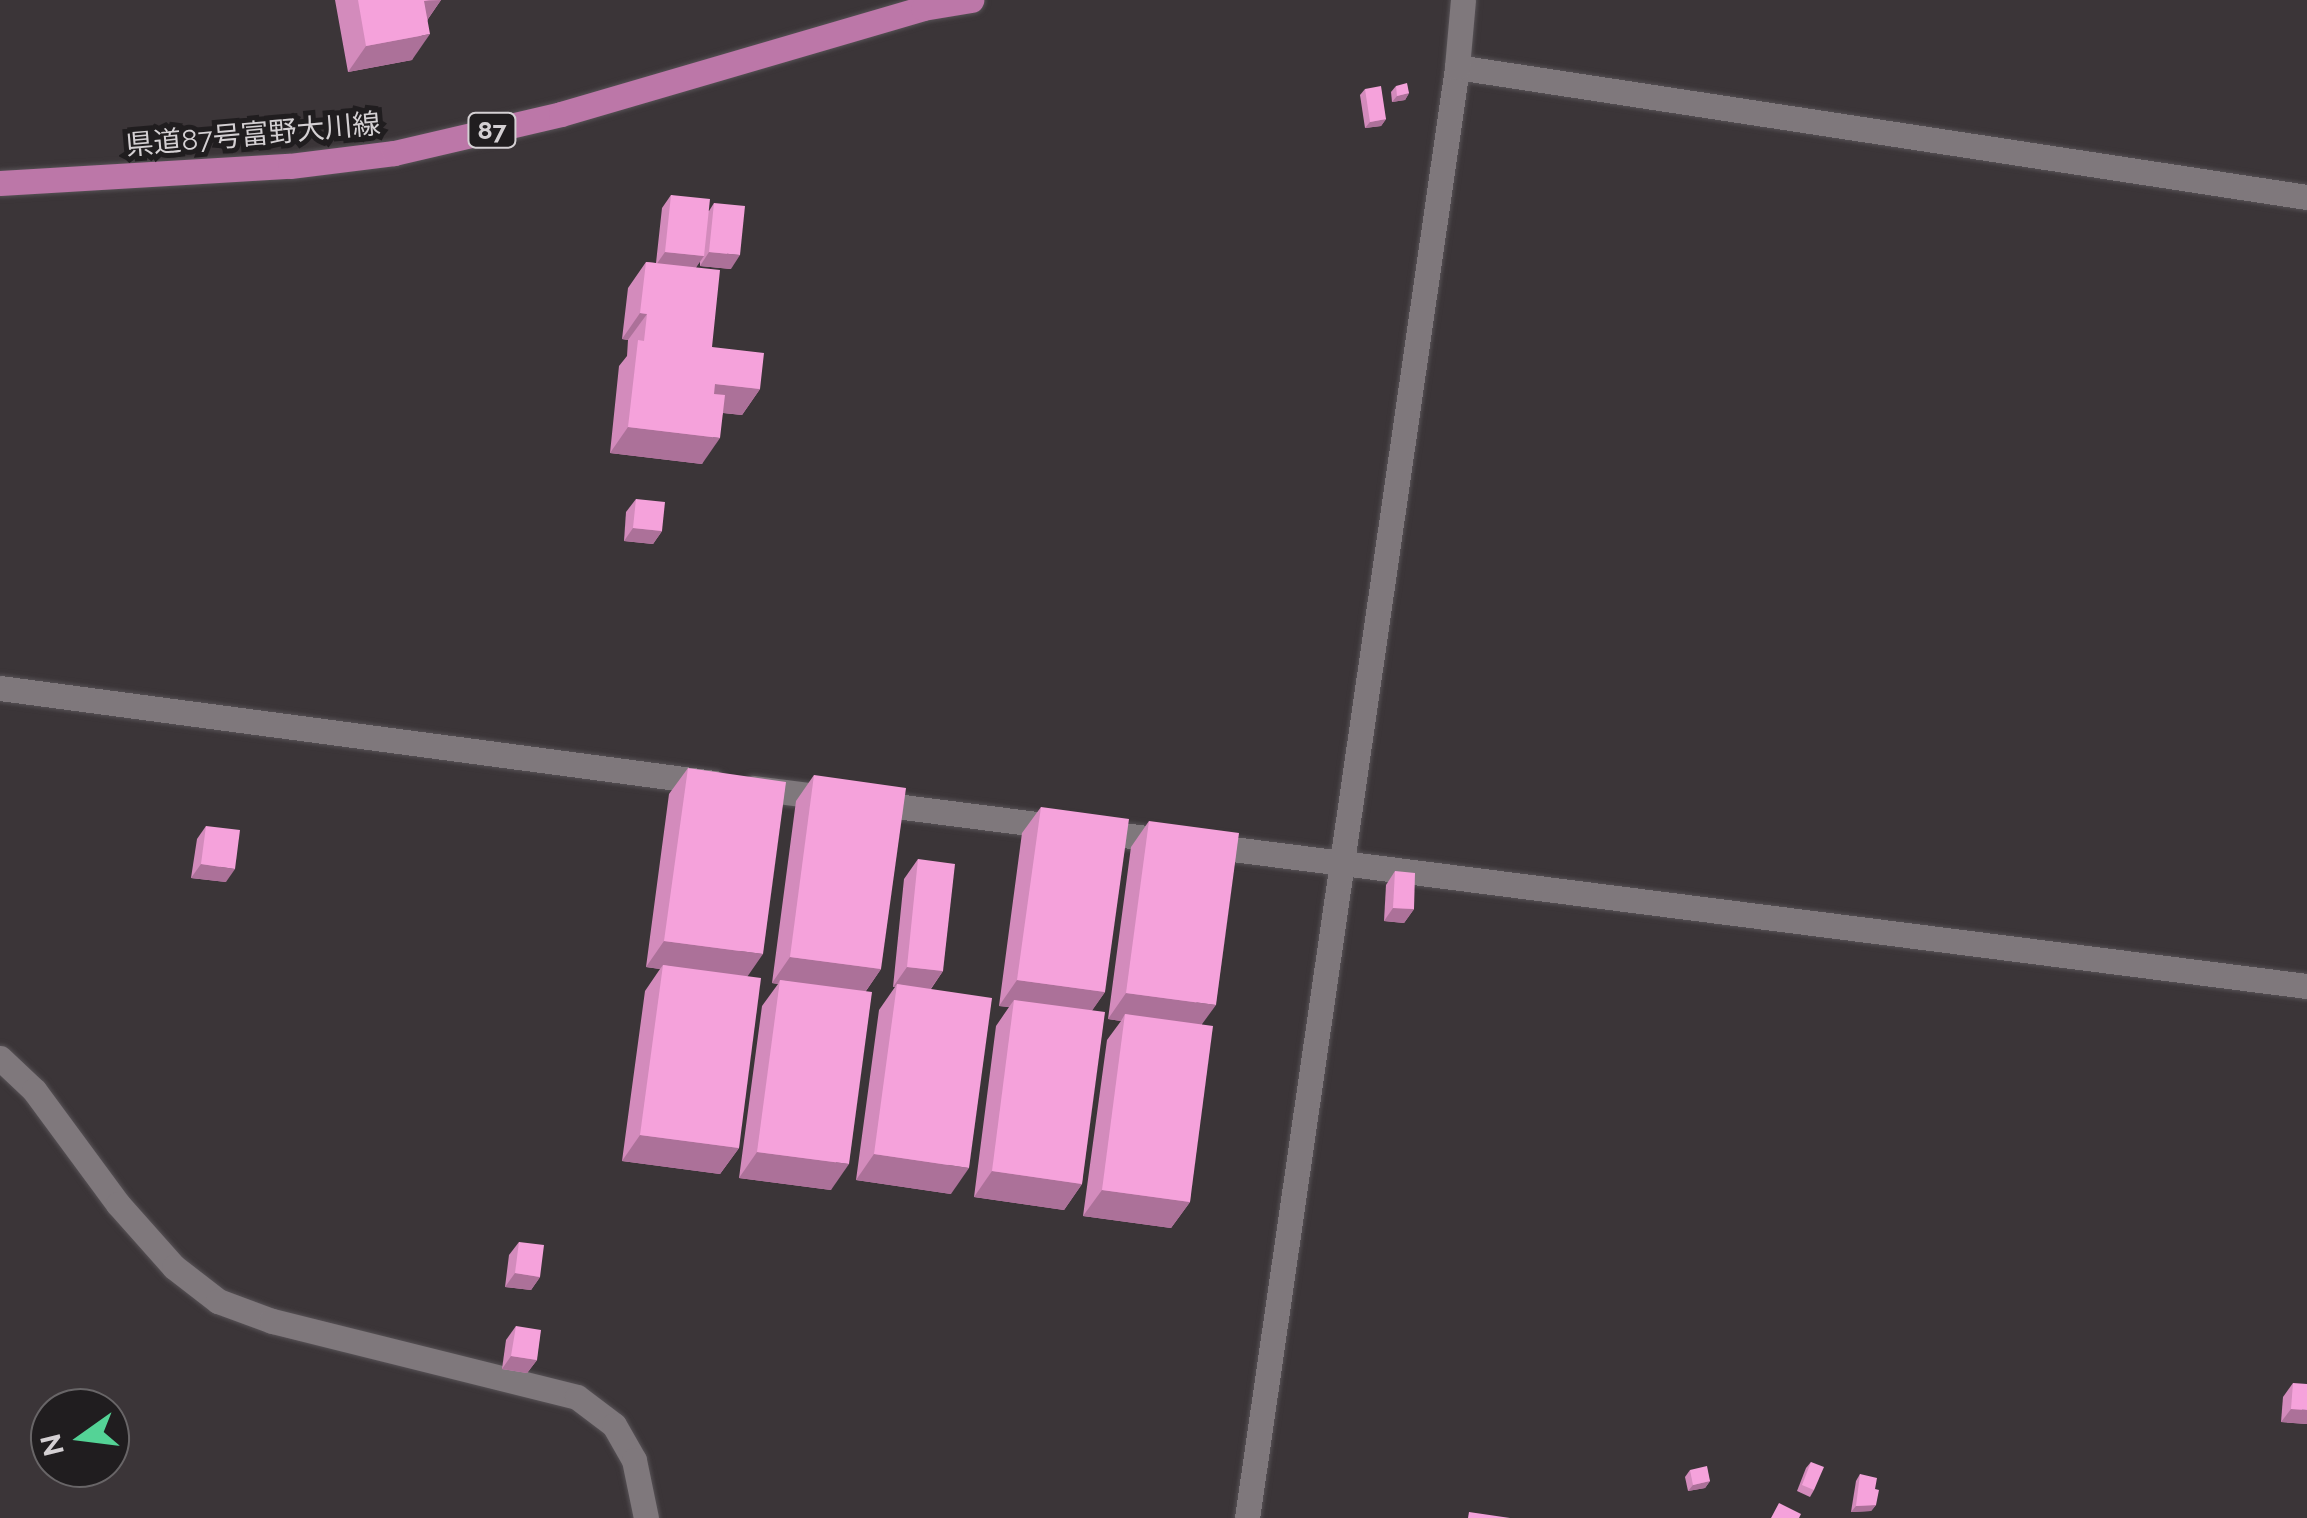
<!DOCTYPE html>
<html>
<head>
<meta charset="utf-8">
<style>
  body { margin:0 }
  #map { position:relative; width:2307px; height:1518px; overflow:hidden; background:#3b3538; font-family:Raleway,"Noto Sans JP",sans-serif }
  div>[style] { position:absolute }
  .roads { filter:drop-shadow(0 0 2px #575256) drop-shadow(0 0 2px #575256) }
  .minor>* { height:25px; margin:-12.5px; padding:0 12.5px; transform-origin:12.5px; border-radius:12.5px; background:#7f787c }
  .major>* { height:25px; margin:-12.5px; padding:0 12.5px; transform-origin:12.5px; border-radius:12.5px; background:#bc77a8 }
  .wall>* { inset:0; background:#d38bbc }
  .shaded-wall>* { inset:0; background:#ac7199 }
  .building>* { inset:0; background:#f5a2db }
  span { translate:-50% -50%; white-space:nowrap; text-align:center; line-height:1.15; -webkit-text-stroke:10px #201d1f; paint-order:stroke }
  .shield-label span { padding:2px 8px; background:#201d1f; border:2px solid; border-radius:8px; -webkit-text-stroke-width:0 }
  .shield-label { font-size:25px; color:#d4d0d3; font-weight:700 }
  .street-label { font-size:28px; color:#d4d0d3 }
  .north { position:absolute; left:30px; top:1388px; width:100px; height:100px; box-sizing:border-box; background:#201d1f; border:2px solid #686567; border-radius:50%; rotate:256deg; font-size:28px; font-weight:700; line-height:40px; text-align:center; color:#d4d0d3 }
  .north::after { content:''; display:block; margin:auto; width:35px; height:45px; background:#54d396; clip-path:polygon(50% 0,100% 100%,50% 72%,0 100%) }
</style>
</head>
<body>
<div id="map">
  <div class="roads">
    <div class="minor">
      <i style="left:1457px;top:67px;width:860px;rotate:8.7deg"></i>
      <i style="left:0;top:688px;width:720px;rotate:7.58deg"></i>
      <i style="left:753px;top:788px;width:81px;rotate:7.1deg"></i>
      <i style="left:872px;top:803px;width:1447px;rotate:7.27deg"></i>
      <i style="left:0;top:1058px;width:47px;rotate:43.3deg"></i>
      <i style="left:34px;top:1090px;width:142px;rotate:53.6deg"></i>
      <i style="left:118px;top:1204px;width:84px;rotate:48.4deg"></i>
      <i style="left:174px;top:1267px;width:56px;rotate:37.7deg"></i>
      <i style="left:218px;top:1301px;width:58px;rotate:20.3deg"></i>
      <i style="left:272px;top:1321px;width:314px;rotate:14deg"></i>
      <i style="left:577px;top:1397px;width:46px;rotate:37.1deg"></i>
      <i style="left:614px;top:1425px;width:40px;rotate:60.3deg"></i>
      <i style="left:634px;top:1460px;width:59px;rotate:78.3deg"></i>
      <i style="left:1247px;top:1518px;width:1466px;rotate:-81.76deg"></i>
      <i style="left:1457px;top:67px;width:67px;rotate:-84.9deg"></i>
    </div>
    <div class="major">
      <i style="left:0;top:183px;width:290px;rotate:-3.4deg"></i>
      <i style="left:290px;top:166px;width:105px;rotate:-7.1deg"></i>
      <i style="left:394px;top:153px;width:171px;rotate:-13.1deg"></i>
      <i style="left:561px;top:114px;width:377px;rotate:-16.3deg"></i>
      <i style="left:923px;top:8px;width:49px;rotate:-9.5deg"></i>
    </div>
  </div>
  <div class="wall">
    <i style="clip-path:polygon(335px 0,441px 0,428px 19px,412px 60px,348px 72px)"></i>
    <i style="clip-path:polygon(1396px 86px,1409px 93px,1405px 100px,1392px 102px,1391px 92px)"></i>
    <i style="clip-path:polygon(1365px 89px,1386px 119px,1381px 126px,1365px 128px,1360px 95px)"></i>
    <i style="clip-path:polygon(671px 195px,709px 211px,714px 203px,731px 269px,700px 266px,700px 261px,696px 267px,712px 347px,760px 389px,742px 415px,723px 413px,702px 464px,610px 453px,619px 366px,627px 356px,628px 340px,622px 339px,628px 288px,646px 262px,656px 263px,662px 208px)"></i>
    <i style="clip-path:polygon(636px 499px,662px 531px,653px 544px,624px 541px,626px 512px)"></i>
    <i style="clip-path:polygon(688px 768px,747px 976px,739px 1148px,720px 1174px,622px 1161px,645px 991px,660px 969px,646px 967px,669px 794px)"></i>
    <i style="clip-path:polygon(814px 775px,881px 969px,866px 991px,831px 1190px,739px 1178px,762px 1006px,778px 984px,772px 983px,796px 801px)"></i>
    <i style="clip-path:polygon(1041px 807px,1105px 992px,1092px 1010px,1082px 1184px,1064px 1210px,974px 1197px,996px 1026px,1009px 1007px,999px 1006px,1022px 833px)"></i>
    <i style="clip-path:polygon(1149px 821px,1202px 1024px,1190px 1202px,1171px 1228px,1083px 1216px,1107px 1040px,1121px 1021px,1108px 1019px,1131px 847px)"></i>
    <i style="clip-path:polygon(206px 826px,226px 882px,191px 878px,197px 839px)"></i>
    <i style="clip-path:polygon(918px 859px,943px 971px,931px 989px,951px 1194px,856px 1180px,879px 1010px,895px 987px,893px 987px,904px 879px)"></i>
    <i style="clip-path:polygon(1395px 871px,1414px 909px,1404px 923px,1384px 921px,1386px 885px)"></i>
    <i style="clip-path:polygon(519px 1242px,540px 1277px,531px 1290px,505px 1287px,509px 1255px)"></i>
    <i style="clip-path:polygon(516px 1326px,537px 1360px,527px 1373px,502px 1369px,506px 1340px)"></i>
    <i style="clip-path:polygon(2293px 1383px,2307px 1424px,2281px 1422px,2283px 1397px)"></i>
    <i style="clip-path:polygon(1811px 1462px,1814px 1490px,1810px 1497px,1797px 1491px,1806px 1468px)"></i>
    <i style="clip-path:polygon(1690px 1470px,1710px 1481px,1705px 1488px,1688px 1491px,1685px 1477px)"></i>
    <i style="clip-path:polygon(1860px 1474px,1875px 1489px,1876px 1505px,1871px 1511px,1851px 1512px,1856px 1481px)"></i>
  </div>
  <div class="shaded-wall">
    <i style="clip-path:polygon(441px 0,425px 23px,424px 1px)"></i>
    <i style="clip-path:polygon(430px 34px,412px 60px,348px 72px,366px 46px)"></i>
    <i style="clip-path:polygon(1409px 93px,1405px 100px,1392px 102px,1397px 96px)"></i>
    <i style="clip-path:polygon(1386px 119px,1381px 126px,1365px 128px,1370px 122px)"></i>
    <i style="clip-path:polygon(665px 252px,704px 256px,695px 269px,656px 265px)"></i>
    <i style="clip-path:polygon(709px 252px,740px 255px,731px 269px,700px 266px)"></i>
    <i style="clip-path:polygon(640px 313px,647px 314px,628px 340px,622px 339px)"></i>
    <i style="clip-path:polygon(715px 384px,760px 389px,742px 415px,697px 410px)"></i>
    <i style="clip-path:polygon(628px 427px,720px 438px,702px 464px,610px 453px)"></i>
    <i style="clip-path:polygon(633px 528px,662px 531px,653px 544px,624px 541px)"></i>
    <i style="clip-path:polygon(201px 864px,235px 869px,226px 882px,191px 878px)"></i>
    <i style="clip-path:polygon(1393px 908px,1414px 909px,1404px 923px,1384px 921px)"></i>
    <i style="clip-path:polygon(664px 941px,763px 954px,745px 980px,663px 965px,660px 969px,646px 967px)"></i>
    <i style="clip-path:polygon(790px 957px,881px 969px,863px 995px,780px 980px,778px 984px,772px 983px)"></i>
    <i style="clip-path:polygon(907px 967px,943px 971px,929px 991px,897px 984px,895px 987px,893px 987px)"></i>
    <i style="clip-path:polygon(1017px 980px,1105px 992px,1087px 1018px,1014px 1000px,1009px 1007px,999px 1006px)"></i>
    <i style="clip-path:polygon(1126px 993px,1216px 1005px,1197px 1031px,1125px 1014px,1121px 1021px,1108px 1019px)"></i>
    <i style="clip-path:polygon(640px 1135px,739px 1148px,720px 1174px,622px 1161px)"></i>
    <i style="clip-path:polygon(757px 1152px,849px 1164px,831px 1190px,739px 1178px)"></i>
    <i style="clip-path:polygon(874px 1154px,969px 1168px,951px 1194px,856px 1180px)"></i>
    <i style="clip-path:polygon(992px 1171px,1082px 1184px,1064px 1210px,974px 1197px)"></i>
    <i style="clip-path:polygon(1102px 1190px,1190px 1202px,1171px 1228px,1083px 1216px)"></i>
    <i style="clip-path:polygon(515px 1273px,540px 1277px,531px 1290px,505px 1287px)"></i>
    <i style="clip-path:polygon(511px 1356px,537px 1360px,527px 1373px,502px 1369px)"></i>
    <i style="clip-path:polygon(2291px 1409px,2307px 1410px,2307px 1424px,2281px 1422px)"></i>
    <i style="clip-path:polygon(1710px 1481px,1705px 1488px,1688px 1491px,1693px 1485px)"></i>
    <i style="clip-path:polygon(1876px 1505px,1871px 1511px,1851px 1512px,1856px 1506px)"></i>
  </div>
  <div class="building">
    <i style="clip-path:polygon(358px 0,429px 0,424px 1px,430px 34px,366px 46px)"></i>
    <i style="clip-path:polygon(1407px 83px,1409px 93px,1397px 96px,1396px 86px)"></i>
    <i style="clip-path:polygon(1381px 86px,1386px 119px,1370px 122px,1365px 89px)"></i>
    <i style="clip-path:polygon(671px 195px,710px 199px,704px 256px,665px 252px)"></i>
    <i style="clip-path:polygon(714px 203px,745px 206px,740px 255px,709px 252px)"></i>
    <i style="clip-path:polygon(646px 262px,720px 270px,712px 347px,764px 353px,760px 389px,715px 384px,714px 394px,725px 395px,720px 438px,628px 427px,638px 340px,644px 341px,647px 314px,640px 313px)"></i>
    <i style="clip-path:polygon(636px 499px,665px 502px,662px 531px,633px 528px)"></i>
    <i style="clip-path:polygon(688px 768px,786px 782px,763px 954px,664px 941px)"></i>
    <i style="clip-path:polygon(814px 775px,906px 788px,881px 969px,790px 957px)"></i>
    <i style="clip-path:polygon(1041px 807px,1129px 819px,1105px 992px,1017px 980px)"></i>
    <i style="clip-path:polygon(1149px 821px,1239px 833px,1216px 1005px,1126px 993px)"></i>
    <i style="clip-path:polygon(206px 826px,240px 830px,235px 869px,201px 864px)"></i>
    <i style="clip-path:polygon(918px 859px,955px 864px,943px 971px,907px 967px)"></i>
    <i style="clip-path:polygon(1395px 871px,1415px 873px,1414px 909px,1393px 908px)"></i>
    <i style="clip-path:polygon(663px 965px,761px 978px,739px 1148px,640px 1135px)"></i>
    <i style="clip-path:polygon(780px 980px,872px 992px,849px 1164px,757px 1152px)"></i>
    <i style="clip-path:polygon(897px 984px,992px 998px,969px 1168px,874px 1154px)"></i>
    <i style="clip-path:polygon(1014px 1000px,1105px 1012px,1082px 1184px,992px 1171px)"></i>
    <i style="clip-path:polygon(1125px 1014px,1213px 1026px,1190px 1202px,1102px 1190px)"></i>
    <i style="clip-path:polygon(519px 1242px,544px 1245px,540px 1277px,515px 1273px)"></i>
    <i style="clip-path:polygon(516px 1326px,541px 1330px,537px 1360px,511px 1356px)"></i>
    <i style="clip-path:polygon(2293px 1383px,2307px 1384px,2307px 1410px,2291px 1409px)"></i>
    <i style="clip-path:polygon(1811px 1462px,1824px 1467px,1814px 1490px,1802px 1485px)"></i>
    <i style="clip-path:polygon(1707px 1466px,1710px 1481px,1693px 1485px,1690px 1470px)"></i>
    <i style="clip-path:polygon(1860px 1474px,1877px 1478px,1875px 1489px,1879px 1490px,1876px 1505px,1856px 1506px)"></i>
    <i style="clip-path:polygon(1779px 1503px,1801px 1514px,1799px 1518px,1771px 1518px)"></i>
    <i style="clip-path:polygon(1469px 1512px,1510px 1518px,1468px 1518px)"></i>
  </div>
  <div class="shield-label">
    <span style="left:492px;top:130px">87</span>
  </div>
  <div class="street-label">
    <span style="left:253px;top:135px;rotate:-5deg">県道87号富野大川線</span>
  </div>
  <div class="north">N</div>
</div>
</body>
</html>
